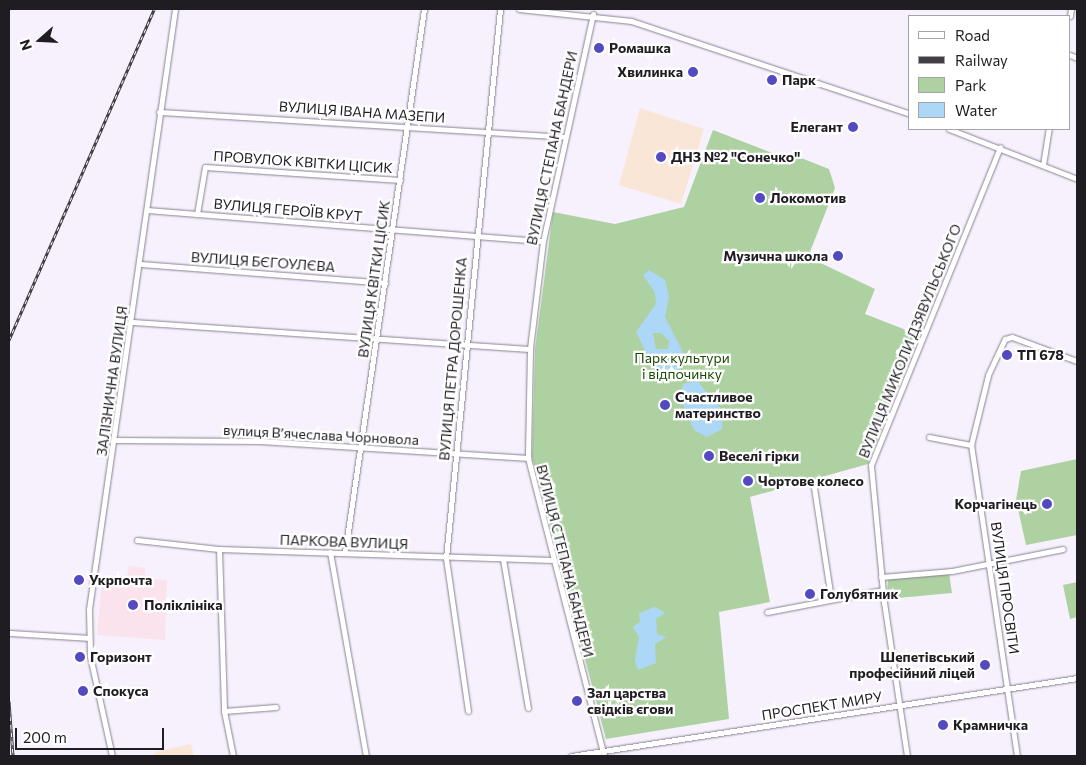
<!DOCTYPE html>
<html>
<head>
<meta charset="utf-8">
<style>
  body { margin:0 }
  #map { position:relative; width:1086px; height:765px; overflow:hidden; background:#f7f1fe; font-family:Commissioner,sans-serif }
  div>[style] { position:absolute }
  .education>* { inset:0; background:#fae6d6 }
  .medical>* { inset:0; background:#fbe3ee }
  .green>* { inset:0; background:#aed1a2 }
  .water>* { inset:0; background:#add7f7 }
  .roads { filter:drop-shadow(0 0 1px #888290) drop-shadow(0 0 1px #888290) }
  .minor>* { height:5px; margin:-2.5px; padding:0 2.5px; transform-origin:2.5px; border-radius:2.5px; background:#fff }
  .rail>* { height:3px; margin-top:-1.5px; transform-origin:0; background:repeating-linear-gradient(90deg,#fff 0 4px,#413e45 0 8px); box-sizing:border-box; border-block:1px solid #413e45 }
  .dots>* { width:14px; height:14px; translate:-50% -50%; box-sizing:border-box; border:2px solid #fff; border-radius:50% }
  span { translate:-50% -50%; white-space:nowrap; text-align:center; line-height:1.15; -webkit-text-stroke:4.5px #fff; paint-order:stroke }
  .poi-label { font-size:14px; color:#1f1c22; font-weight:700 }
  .left { translate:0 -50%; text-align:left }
  .right { translate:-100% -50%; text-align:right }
  .street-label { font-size:14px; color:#1f1c22 }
  .park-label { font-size:14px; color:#194802 }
  .frame { position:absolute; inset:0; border:10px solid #1f1c22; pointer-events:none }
  .legend { position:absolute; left:908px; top:15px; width:162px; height:115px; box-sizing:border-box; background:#fff; border:1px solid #a5a4a7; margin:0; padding:6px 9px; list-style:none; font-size:15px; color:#1f1c22 }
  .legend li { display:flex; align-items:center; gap:10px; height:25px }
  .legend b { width:25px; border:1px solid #a5a4a7 }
  .north { position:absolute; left:15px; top:15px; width:50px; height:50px; -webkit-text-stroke:4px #fff; paint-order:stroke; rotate:251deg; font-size:14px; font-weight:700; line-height:20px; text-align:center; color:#1f1c22 }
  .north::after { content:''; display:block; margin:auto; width:18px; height:22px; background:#1f1c22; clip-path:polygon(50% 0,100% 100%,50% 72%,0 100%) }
  .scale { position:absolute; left:15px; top:728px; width:149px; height:22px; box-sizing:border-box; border:2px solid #1f1c22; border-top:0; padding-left:6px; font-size:15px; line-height:18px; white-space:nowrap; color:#1f1c22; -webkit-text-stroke:4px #fff; paint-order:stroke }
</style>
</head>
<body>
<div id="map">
  <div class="education">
    <i style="clip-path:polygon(640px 108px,704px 129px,681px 204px,619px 185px)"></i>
    <i style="clip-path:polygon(191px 744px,194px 756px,156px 756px,155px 752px)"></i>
  </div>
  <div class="medical">
    <i style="clip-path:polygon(129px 566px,145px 568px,145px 575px,153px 579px,167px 580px,165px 640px,97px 635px,102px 578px,126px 580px)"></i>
  </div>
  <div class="green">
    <i style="clip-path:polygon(713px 130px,793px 161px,796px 156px,829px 169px,835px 188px,808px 257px,875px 289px,865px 314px,919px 335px,868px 464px,750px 497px,770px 602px,719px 612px,729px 719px,606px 739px,532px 457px,535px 349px,553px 212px,615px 224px,684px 207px)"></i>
    <i style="clip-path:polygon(1077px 459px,1077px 535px,1026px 545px,1016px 500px,1021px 471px)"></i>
    <i style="clip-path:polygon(949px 573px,952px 593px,887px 599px,888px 578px)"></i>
    <i style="clip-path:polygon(1077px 582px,1077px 617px,1070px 619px,1063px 585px)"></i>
  </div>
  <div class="water">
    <i style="clip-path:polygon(evenodd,649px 270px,665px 280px,669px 297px,665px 317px,687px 360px,674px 374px,656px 372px,636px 332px,656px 304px,655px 293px,643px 275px,649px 270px,653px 333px,661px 333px,669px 341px,668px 349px,656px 349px,653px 333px)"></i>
    <i style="clip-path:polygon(697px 381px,722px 410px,722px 429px,707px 437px,694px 430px,680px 398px,683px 384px)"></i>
    <i style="clip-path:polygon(655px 607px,665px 613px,656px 619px,657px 634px,666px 637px,655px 644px,656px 663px,638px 670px,635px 660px,639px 637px,633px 627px,640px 622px,639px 613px)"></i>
  </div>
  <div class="roads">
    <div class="minor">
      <i style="left:519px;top:9px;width:113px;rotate:6.1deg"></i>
      <i style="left:631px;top:21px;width:294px;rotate:18.4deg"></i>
      <i style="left:593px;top:14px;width:232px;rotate:102.4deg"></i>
      <i style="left:543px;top:241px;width:109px;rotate:96.9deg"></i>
      <i style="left:530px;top:349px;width:109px;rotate:91.1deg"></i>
      <i style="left:528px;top:458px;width:308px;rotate:75.7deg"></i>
      <i style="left:1070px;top:16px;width:7px;rotate:-82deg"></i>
      <i style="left:1070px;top:55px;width:8px;rotate:23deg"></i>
      <i style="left:159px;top:112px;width:405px;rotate:3.5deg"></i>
      <i style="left:949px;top:129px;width:137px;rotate:21.3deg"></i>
      <i style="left:1043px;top:165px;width:36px;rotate:-81deg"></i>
      <i style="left:400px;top:180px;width:195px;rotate:-176.2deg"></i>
      <i style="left:205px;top:167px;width:48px;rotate:99.7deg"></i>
      <i style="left:197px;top:214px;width:347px;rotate:4.5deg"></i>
      <i style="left:147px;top:210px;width:50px;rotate:4.6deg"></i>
      <i style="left:140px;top:264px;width:246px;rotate:4.4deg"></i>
      <i style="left:132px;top:322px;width:399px;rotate:3.9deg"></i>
      <i style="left:929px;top:437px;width:43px;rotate:10.8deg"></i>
      <i style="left:114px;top:440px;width:146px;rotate:0.4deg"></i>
      <i style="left:260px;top:441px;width:269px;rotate:3.6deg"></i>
      <i style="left:813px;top:481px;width:119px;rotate:81.3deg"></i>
      <i style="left:137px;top:540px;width:82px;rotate:6.3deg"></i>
      <i style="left:219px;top:549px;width:333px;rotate:1.9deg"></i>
      <i style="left:219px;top:549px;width:162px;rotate:88.2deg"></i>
      <i style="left:224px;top:711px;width:46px;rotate:78.7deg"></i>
      <i style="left:330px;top:552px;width:207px;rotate:80deg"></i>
      <i style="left:345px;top:552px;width:549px;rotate:-81.72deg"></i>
      <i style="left:503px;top:559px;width:151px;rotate:80.5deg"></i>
      <i style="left:881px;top:577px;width:71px;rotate:-4.8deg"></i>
      <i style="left:952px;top:571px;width:113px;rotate:-11.2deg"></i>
      <i style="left:767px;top:612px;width:117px;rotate:-10.8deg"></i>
      <i style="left:9px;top:633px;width:79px;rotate:3.6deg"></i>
      <i style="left:224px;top:711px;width:52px;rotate:-4.4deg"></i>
      <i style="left:468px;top:711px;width:155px;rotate:-98.2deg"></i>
      <i style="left:446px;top:558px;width:552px;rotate:-84.38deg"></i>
      <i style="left:112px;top:756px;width:102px;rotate:-102.4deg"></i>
      <i style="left:90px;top:656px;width:47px;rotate:-91.2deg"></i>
      <i style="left:89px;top:609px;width:606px;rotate:-81.84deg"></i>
      <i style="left:571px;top:756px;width:512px;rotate:-8.76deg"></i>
      <i style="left:907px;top:756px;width:155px;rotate:-98.5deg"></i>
      <i style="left:884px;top:603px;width:139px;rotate:-95.4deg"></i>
      <i style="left:871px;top:465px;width:343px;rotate:-67.9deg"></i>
      <i style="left:1017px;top:756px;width:314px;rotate:-98.4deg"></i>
      <i style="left:971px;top:445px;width:72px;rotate:-76.3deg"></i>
      <i style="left:988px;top:375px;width:40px;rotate:-65deg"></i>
      <i style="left:1005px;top:339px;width:7px;rotate:-16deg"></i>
      <i style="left:1012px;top:337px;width:69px;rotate:20.3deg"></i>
    </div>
  </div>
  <div class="rail">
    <i style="left:9px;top:340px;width:361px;rotate:-66.3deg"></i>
    <i style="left:9px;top:701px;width:55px;rotate:85.8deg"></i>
  </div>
  <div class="dots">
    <i style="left:599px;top:48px;background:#534ac1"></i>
    <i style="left:693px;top:72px;background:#534ac1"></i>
    <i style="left:772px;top:80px;background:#534ac1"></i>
    <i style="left:853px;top:127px;background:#534ac1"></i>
    <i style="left:661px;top:157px;background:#534ac1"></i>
    <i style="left:760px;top:198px;background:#534ac1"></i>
    <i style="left:838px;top:256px;background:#534ac1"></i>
    <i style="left:1007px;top:355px;background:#534ac1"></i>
    <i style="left:665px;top:405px;background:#534ac1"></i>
    <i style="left:709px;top:456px;background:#534ac1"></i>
    <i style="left:748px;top:481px;background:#534ac1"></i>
    <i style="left:1047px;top:504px;background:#534ac1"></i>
    <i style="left:79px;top:580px;background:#534ac1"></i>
    <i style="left:810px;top:594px;background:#534ac1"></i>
    <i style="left:133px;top:605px;background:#534ac1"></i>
    <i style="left:80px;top:657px;background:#534ac1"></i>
    <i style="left:985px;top:665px;background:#534ac1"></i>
    <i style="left:83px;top:691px;background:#534ac1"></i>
    <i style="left:577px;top:701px;background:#534ac1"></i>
    <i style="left:943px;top:725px;background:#534ac1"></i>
  </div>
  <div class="poi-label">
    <span class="left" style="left:609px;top:48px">Ромашка</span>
    <span class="right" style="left:683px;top:72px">Хвилинка</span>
    <span class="left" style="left:782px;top:80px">Парк</span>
    <span class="right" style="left:843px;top:127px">Елегант</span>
    <span class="left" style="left:671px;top:157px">ДНЗ №2 "Сонечко"</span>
    <span class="left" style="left:770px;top:198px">Локомотив</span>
    <span class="right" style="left:828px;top:256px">Музична школа</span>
    <span class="left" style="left:1017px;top:355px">ТП 678</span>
    <span class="left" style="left:675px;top:405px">Счастливое<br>материнство</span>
    <span class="left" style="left:719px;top:456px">Веселі гірки</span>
    <span class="left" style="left:758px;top:481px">Чортове колесо</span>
    <span class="right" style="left:1037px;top:504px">Корчагінець</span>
    <span class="left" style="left:89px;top:580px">Укрпочта</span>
    <span class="left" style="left:820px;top:594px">Голубятник</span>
    <span class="left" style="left:144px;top:605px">Поліклініка</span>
    <span class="left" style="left:90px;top:657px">Горизонт</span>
    <span class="right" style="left:975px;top:665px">Шепетівський<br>професійний ліцей</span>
    <span class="left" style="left:93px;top:691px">Спокуса</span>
    <span class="left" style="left:587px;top:701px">Зал царства<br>свідків єгови</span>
    <span class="left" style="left:953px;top:725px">Крамничка</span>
  </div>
  <div class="street-label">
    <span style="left:362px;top:112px;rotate:4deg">ВУЛИЦЯ ІВАНА МАЗЕПИ</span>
    <span style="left:552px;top:148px;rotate:-78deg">ВУЛИЦЯ СТЕПАНА БАНДЕРИ</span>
    <span style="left:303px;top:162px;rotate:4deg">ПРОВУЛОК КВІТКИ ЦІСИК</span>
    <span style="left:288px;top:210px;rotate:5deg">ВУЛИЦЯ ГЕРОЇВ КРУТ</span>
    <span style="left:263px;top:262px;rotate:4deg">ВУЛИЦЯ БЄГОУЛЄВА</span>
    <span style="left:374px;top:279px;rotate:-82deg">ВУЛИЦЯ КВІТКИ ЦІСИК</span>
    <span style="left:910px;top:341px;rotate:-68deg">ВУЛИЦЯ МИКОЛИ ДЗЯВУЛЬСЬКОГО</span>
    <span style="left:453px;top:359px;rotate:-85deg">ВУЛИЦЯ ПЕТРА ДОРОШЕНКА</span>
    <span style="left:112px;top:381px;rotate:-82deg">ЗАЛІЗНИЧНА ВУЛИЦЯ</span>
    <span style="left:321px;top:435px;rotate:3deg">вулиця Вʼячеслава Чорновола</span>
    <span style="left:344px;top:542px;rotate:2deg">ПАРКОВА ВУЛИЦЯ</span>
    <span style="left:565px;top:561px;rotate:76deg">ВУЛИЦЯ СТЕПАНА БАНДЕРИ</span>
    <span style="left:1005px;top:588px;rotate:82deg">ВУЛИЦЯ ПРОСВІТИ</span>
    <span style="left:822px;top:706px;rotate:-9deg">ПРОСПЕКТ МИРУ</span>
  </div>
  <div class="park-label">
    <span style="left:682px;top:366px">Парк культури<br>і відпочинку</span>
  </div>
  <div class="frame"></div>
  <ul class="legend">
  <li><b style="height:6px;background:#fff"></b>Road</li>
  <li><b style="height:6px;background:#413e45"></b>Railway</li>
  <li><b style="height:14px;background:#aed1a2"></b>Park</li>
  <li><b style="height:14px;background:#add7f7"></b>Water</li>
  </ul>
  <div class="north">N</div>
  <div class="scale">200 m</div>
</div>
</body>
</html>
